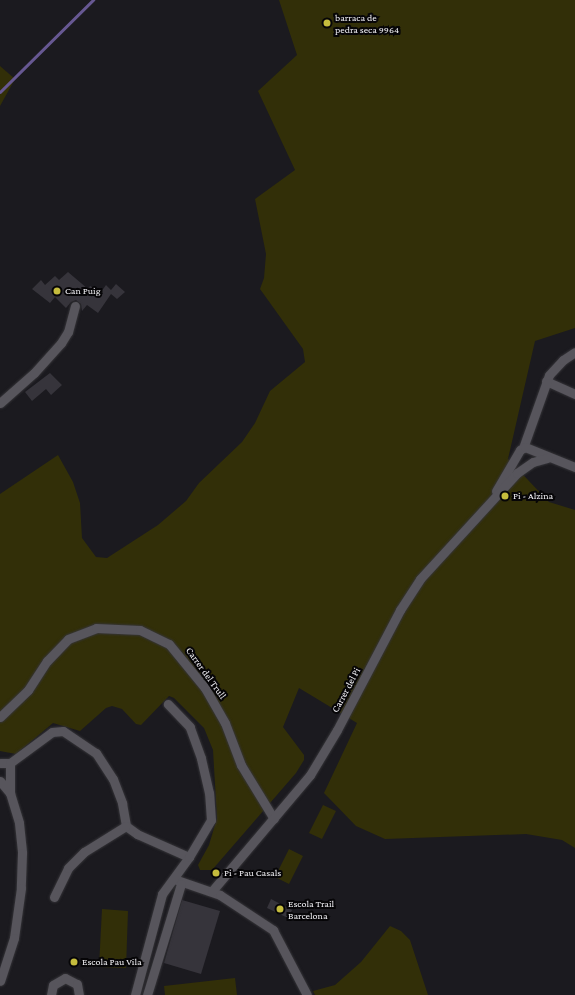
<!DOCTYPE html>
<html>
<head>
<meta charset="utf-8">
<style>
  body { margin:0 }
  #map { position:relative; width:575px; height:995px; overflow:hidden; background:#1b1a1f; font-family:"Crimson Pro",serif }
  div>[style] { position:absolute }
  .green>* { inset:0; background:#322f08 }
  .stream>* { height:2.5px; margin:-1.25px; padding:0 1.25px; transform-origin:1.25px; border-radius:1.25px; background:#675892 }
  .building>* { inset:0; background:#36343b }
  .roads { filter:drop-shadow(0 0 1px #353438) drop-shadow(0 0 1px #353438) }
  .minor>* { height:9px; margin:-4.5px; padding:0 4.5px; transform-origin:4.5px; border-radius:4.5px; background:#57555c }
  .dots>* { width:11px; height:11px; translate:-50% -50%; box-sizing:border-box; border:2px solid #060507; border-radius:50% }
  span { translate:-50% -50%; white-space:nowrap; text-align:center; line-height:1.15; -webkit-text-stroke:4px #060507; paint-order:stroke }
  .poi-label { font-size:10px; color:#f2f1f5 }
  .left { translate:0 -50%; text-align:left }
  .street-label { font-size:10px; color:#f2f1f5 }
</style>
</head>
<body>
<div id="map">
  <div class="green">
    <i style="clip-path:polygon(279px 0,575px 0,575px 328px,535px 341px,508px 459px,549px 502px,575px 510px,575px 848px,562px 840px,526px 834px,385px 839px,356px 826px,324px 793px,357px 723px,299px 688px,283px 727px,304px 755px,304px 760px,296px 773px,212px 870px,200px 870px,198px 865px,209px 845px,217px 818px,213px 750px,204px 728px,174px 698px,169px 696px,141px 725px,136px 724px,122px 709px,112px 706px,106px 708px,80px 731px,53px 723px,16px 754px,0 751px,0 494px,58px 455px,73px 482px,80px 503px,82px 538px,96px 557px,107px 558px,158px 525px,186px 501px,199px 483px,242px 442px,255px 423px,270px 391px,305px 362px,303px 349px,260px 289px,264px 278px,266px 254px,255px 199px,295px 170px,258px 91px,297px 55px)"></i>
    <i style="clip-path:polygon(0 66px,15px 79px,0 106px)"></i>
    <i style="clip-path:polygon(323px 805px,336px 811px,322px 839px,309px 833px)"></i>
    <i style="clip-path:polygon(289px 849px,303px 856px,289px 884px,275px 877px)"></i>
    <i style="clip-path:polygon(102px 909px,128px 911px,126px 968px,99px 967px)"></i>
    <i style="clip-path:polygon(390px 926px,401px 931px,410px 940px,428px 995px,315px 995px,313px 991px,335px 985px,361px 962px)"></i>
    <i style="clip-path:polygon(235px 978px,237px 995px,165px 995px,164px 986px)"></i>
  </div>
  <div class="stream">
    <i style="left:0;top:92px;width:131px;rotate:-44.7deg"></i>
  </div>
  <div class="building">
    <i style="clip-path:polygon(68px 272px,88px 289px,90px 286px,101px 292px,106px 285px,111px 290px,116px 284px,125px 292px,117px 299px,111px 294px,98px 313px,87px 305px,82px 311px,81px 304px,76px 300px,71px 302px,66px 308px,55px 297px,50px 303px,32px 289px,41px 280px,45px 285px,55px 276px,59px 280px)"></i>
    <i style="clip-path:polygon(50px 373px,62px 385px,51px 395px,46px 389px,32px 401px,25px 392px)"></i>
    <i style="clip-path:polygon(271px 899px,292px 910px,288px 918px,267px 908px)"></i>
    <i style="clip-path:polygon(182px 900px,220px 911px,201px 974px,164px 963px)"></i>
  </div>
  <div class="roads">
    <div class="minor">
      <i style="left:546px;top:381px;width:32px;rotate:24deg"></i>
      <i style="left:0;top:403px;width:45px;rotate:-41.4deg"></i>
      <i style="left:34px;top:373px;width:40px;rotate:-48deg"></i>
      <i style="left:61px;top:343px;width:13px;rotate:-58deg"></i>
      <i style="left:68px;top:332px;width:27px;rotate:-75deg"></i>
      <i style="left:523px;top:448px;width:77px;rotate:-70.4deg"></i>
      <i style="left:549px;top:375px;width:21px;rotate:-47deg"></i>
      <i style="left:563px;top:360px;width:14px;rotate:-34deg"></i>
      <i style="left:496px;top:491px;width:48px;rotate:-59.7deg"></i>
      <i style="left:520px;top:450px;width:6px;rotate:-31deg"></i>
      <i style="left:525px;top:447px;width:54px;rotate:21.8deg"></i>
      <i style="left:0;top:717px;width:39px;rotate:-44deg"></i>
      <i style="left:28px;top:690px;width:35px;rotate:-57deg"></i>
      <i style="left:47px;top:661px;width:30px;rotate:-46deg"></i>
      <i style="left:68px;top:639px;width:30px;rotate:-21deg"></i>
      <i style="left:96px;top:628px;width:44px;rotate:2.6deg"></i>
      <i style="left:140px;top:630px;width:32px;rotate:26deg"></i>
      <i style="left:169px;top:644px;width:57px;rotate:50.7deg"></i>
      <i style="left:205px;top:688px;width:40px;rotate:60.3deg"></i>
      <i style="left:225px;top:723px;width:45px;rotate:69.1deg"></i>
      <i style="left:241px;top:765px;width:63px;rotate:58.6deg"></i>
      <i style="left:0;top:763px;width:10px"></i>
      <i style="left:10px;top:763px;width:52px;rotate:-36.4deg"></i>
      <i style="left:52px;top:732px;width:11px;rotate:-5deg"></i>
      <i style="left:63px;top:731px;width:40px;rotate:34deg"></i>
      <i style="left:96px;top:753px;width:31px;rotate:57deg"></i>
      <i style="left:113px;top:779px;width:26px;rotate:69deg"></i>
      <i style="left:122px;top:803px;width:23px;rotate:80deg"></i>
      <i style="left:126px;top:826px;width:14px;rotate:36deg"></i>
      <i style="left:137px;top:834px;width:57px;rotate:23.9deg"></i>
      <i style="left:0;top:781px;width:16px;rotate:50deg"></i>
      <i style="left:10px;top:793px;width:31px;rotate:73deg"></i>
      <i style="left:19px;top:823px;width:30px;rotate:84deg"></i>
      <i style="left:22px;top:853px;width:35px;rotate:92deg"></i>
      <i style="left:21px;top:888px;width:50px;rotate:98deg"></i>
      <i style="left:14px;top:938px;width:45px;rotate:108deg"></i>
      <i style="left:10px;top:793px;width:30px;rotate:-90deg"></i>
      <i style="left:174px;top:879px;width:49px;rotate:19.2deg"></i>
      <i style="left:220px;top:895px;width:64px;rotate:33.4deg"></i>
      <i style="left:273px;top:930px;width:73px;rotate:62.4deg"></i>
      <i style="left:212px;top:891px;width:152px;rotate:-49.8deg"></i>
      <i style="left:310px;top:775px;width:52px;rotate:-59deg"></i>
      <i style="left:337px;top:730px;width:136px;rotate:-62.3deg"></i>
      <i style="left:400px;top:610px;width:37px;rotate:-57deg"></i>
      <i style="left:420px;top:579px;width:144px;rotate:-47.5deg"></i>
      <i style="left:517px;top:473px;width:19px;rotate:-35deg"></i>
      <i style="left:533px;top:462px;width:15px;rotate:-16deg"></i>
      <i style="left:54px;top:897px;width:32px;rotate:-64deg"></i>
      <i style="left:68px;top:868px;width:23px;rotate:-45deg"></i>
      <i style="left:84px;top:852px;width:49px;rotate:-31.8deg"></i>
      <i style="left:51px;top:995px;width:10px;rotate:-79deg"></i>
      <i style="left:53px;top:985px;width:14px;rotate:-30deg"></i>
      <i style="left:65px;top:978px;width:13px;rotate:27deg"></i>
      <i style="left:77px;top:984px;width:11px;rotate:80deg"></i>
      <i style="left:135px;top:995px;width:105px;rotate:-75deg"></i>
      <i style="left:162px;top:894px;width:46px;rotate:-53.9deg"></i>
      <i style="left:189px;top:857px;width:43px;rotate:-59.3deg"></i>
      <i style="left:211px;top:820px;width:27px;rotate:-94deg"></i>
      <i style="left:209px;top:793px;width:36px;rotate:-103deg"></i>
      <i style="left:201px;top:758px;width:33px;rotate:-110deg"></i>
      <i style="left:190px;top:727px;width:32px;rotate:-134deg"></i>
      <i style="left:147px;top:995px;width:116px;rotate:-73deg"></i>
    </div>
  </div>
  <div class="dots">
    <i style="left:327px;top:23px;background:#c5bc3d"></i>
    <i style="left:57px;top:291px;background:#c5bc3d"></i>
    <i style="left:505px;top:496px;background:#c5bc3d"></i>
    <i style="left:216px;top:873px;background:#c5bc3d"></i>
    <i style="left:280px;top:909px;background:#c5bc3d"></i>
    <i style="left:74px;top:962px;background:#c5bc3d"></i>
  </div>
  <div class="poi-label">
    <span class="left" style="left:335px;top:23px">barraca de<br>pedra seca 9964</span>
    <span class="left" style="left:65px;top:291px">Can Puig</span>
    <span class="left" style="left:513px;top:496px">Pi - Alzina</span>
    <span class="left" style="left:224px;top:873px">Pi - Pau Casals</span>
    <span class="left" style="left:288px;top:909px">Escola Trail<br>Barcelona</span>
    <span class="left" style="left:82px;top:962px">Escola Pau Vila</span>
  </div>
  <div class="street-label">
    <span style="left:206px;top:673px;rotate:54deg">Carrer del Trull</span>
    <span style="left:346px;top:690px;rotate:-62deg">Carrer del Pi</span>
  </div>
</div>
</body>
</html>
